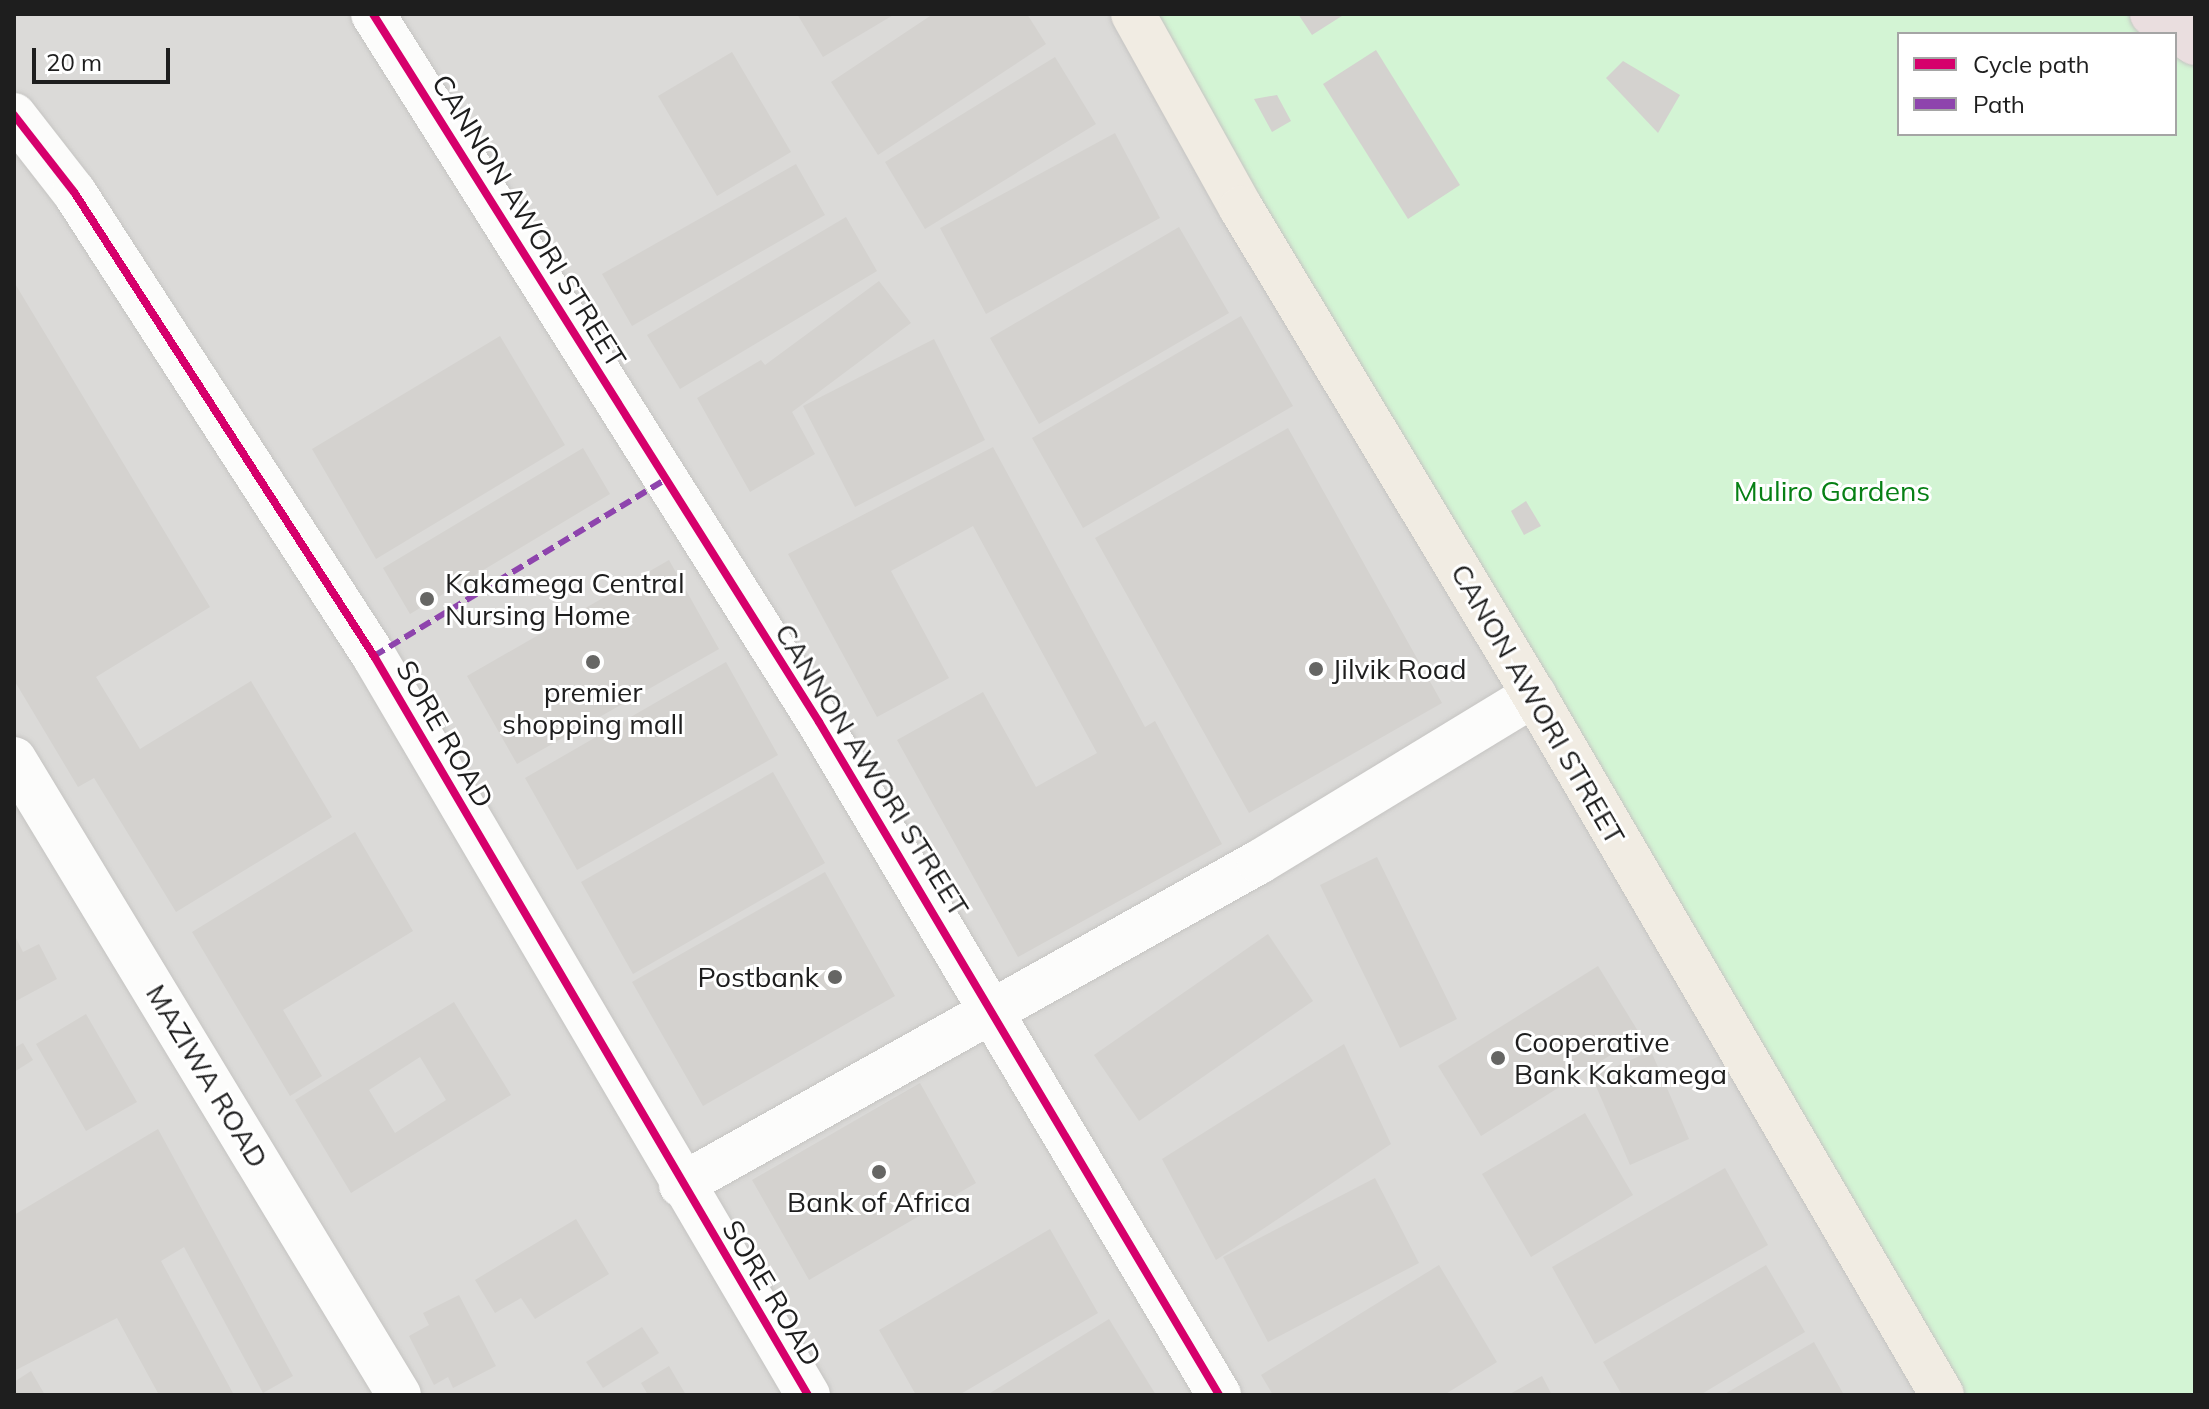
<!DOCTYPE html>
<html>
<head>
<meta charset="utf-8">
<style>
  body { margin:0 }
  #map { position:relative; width:2209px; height:1409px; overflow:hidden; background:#ecebe6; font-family:Mulish,sans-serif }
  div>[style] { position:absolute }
  .residential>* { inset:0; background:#dbdad8 }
  .park>* { inset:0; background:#d3f4d4 }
  .building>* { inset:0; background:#d4d2cf }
  .roads { filter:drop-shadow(0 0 2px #c5c4c2) drop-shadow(0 0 2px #c5c4c2) }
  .minor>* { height:44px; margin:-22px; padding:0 22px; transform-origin:22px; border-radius:22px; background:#fcfcfb }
  .major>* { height:44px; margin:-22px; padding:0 22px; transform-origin:22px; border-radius:22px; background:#f1ece3 }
  .highway>* { height:44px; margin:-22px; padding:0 22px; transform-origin:22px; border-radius:22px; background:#eadedf }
  .quiet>* { height:6px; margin-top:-3px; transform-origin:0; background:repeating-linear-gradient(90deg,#8e44ad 0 12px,transparent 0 18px) }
  .cycleway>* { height:8px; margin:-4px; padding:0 4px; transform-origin:4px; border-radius:4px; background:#d6006c }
  .dots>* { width:22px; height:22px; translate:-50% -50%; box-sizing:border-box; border:4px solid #fff; border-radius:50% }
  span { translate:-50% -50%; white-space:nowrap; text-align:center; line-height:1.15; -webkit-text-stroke:6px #fff; paint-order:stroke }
  .street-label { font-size:28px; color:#1e1e1e }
  .park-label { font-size:28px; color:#078015 }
  .poi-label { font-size:28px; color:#1e1e1e }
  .left { translate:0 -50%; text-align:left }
  .right { translate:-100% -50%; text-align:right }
  .frame { position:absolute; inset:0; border:16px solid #1e1e1e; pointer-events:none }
  .legend { position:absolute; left:1897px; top:32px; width:280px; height:104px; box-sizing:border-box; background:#fff; border:2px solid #a5a5a5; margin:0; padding:10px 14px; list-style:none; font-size:24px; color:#1e1e1e }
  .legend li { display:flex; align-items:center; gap:16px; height:40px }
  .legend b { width:40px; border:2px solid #a5a5a5 }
  .scale { position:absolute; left:32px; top:48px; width:138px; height:36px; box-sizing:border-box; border:4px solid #1e1e1e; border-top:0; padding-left:10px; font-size:24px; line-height:28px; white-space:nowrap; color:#1e1e1e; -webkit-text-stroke:6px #fff; paint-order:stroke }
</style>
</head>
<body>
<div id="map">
  <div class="residential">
    <i style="clip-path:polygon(14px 14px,1130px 14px,1939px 1395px,14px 1395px)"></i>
  </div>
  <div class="park">
    <i style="clip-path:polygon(evenodd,1130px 14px,2151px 14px,2195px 44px,2195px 1395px,1939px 1395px,1130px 14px,1899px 34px,2175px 34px,2175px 134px,1899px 134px,1899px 34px)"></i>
  </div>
  <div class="building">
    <i style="clip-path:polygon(797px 14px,895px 14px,823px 57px)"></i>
    <i style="clip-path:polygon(933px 14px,1027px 14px,1046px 44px,878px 155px,831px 82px)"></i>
    <i style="clip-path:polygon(1298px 14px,1345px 14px,1312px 35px)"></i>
    <i style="clip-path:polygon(1376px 50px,1460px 185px,1408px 219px,1323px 84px)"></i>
    <i style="clip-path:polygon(732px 52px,791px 152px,717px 196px,658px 96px)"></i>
    <i style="clip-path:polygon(1055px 57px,1096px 124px,925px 229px,885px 162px)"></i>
    <i style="clip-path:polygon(1623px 61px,1680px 95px,1658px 133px,1606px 78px)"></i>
    <i style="clip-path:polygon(1277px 95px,1291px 121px,1272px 132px,1254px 99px)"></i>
    <i style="clip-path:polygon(1115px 133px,1160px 218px,986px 314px,940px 228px)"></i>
    <i style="clip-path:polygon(796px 164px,825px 215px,632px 326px,602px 274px)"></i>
    <i style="clip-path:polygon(846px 217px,877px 271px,680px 389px,647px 335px)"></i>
    <i style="clip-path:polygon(1179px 227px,1229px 313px,1039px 424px,990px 338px)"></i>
    <i style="clip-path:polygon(879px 281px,911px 323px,792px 412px,815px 454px,750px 492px,697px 398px,761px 360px,765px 365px)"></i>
    <i style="clip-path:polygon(14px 282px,210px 607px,96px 677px,140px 749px,251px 681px,332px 817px,176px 912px,94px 778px,78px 787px,14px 680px)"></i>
    <i style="clip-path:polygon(1241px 316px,1293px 406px,1083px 528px,1032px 438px)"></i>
    <i style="clip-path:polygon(500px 336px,565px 445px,376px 559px,312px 449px)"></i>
    <i style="clip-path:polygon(934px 339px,985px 440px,855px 507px,803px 406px)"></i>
    <i style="clip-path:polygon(1288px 428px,1442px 703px,1249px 813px,1095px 538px)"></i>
    <i style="clip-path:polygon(993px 447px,1145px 727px,1155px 721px,1222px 844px,1018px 957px,897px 740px,983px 692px,1036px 787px,1097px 753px,973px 526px,891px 571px,949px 678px,877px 717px,788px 554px)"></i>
    <i style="clip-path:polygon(583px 448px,610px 494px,410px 614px,383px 568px)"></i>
    <i style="clip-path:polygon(1526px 501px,1541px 526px,1524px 535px,1511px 511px)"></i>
    <i style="clip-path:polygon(669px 560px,719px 649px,517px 764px,467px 676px)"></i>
    <i style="clip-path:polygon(726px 662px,778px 755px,577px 870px,525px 778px)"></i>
    <i style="clip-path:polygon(773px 772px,825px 863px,633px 974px,581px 882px)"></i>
    <i style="clip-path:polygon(355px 832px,413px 931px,283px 1010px,322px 1076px,290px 1096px,192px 932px)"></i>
    <i style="clip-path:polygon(1377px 857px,1457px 1019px,1400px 1048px,1320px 885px)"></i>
    <i style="clip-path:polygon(825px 872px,895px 996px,703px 1106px,632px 982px)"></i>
    <i style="clip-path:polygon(14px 934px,23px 952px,39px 944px,57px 979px,14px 1002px)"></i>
    <i style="clip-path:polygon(1268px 934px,1313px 1001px,1139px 1121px,1094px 1055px)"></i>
    <i style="clip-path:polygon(1598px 966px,1641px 1036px,1481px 1136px,1438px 1066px)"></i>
    <i style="clip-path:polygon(evenodd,454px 1002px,511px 1095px,351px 1193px,295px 1100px,454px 1002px,420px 1057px,446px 1100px,395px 1133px,369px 1090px,420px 1057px)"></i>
    <i style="clip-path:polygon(86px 1014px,137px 1102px,86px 1131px,36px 1044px)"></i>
    <i style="clip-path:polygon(23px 1043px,33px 1060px,14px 1072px,14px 1048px)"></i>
    <i style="clip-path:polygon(1344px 1044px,1391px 1144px,1216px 1260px,1162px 1159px)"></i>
    <i style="clip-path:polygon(1651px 1051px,1689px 1139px,1630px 1165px,1592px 1077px)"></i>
    <i style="clip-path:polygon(920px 1083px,976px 1183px,809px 1280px,752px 1180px)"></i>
    <i style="clip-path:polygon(1585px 1113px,1633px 1195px,1531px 1257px,1482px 1174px)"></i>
    <i style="clip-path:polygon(158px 1129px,293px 1376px,263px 1393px,184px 1247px,161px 1261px,234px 1395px,159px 1395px,117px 1318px,14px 1371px,14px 1215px)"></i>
    <i style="clip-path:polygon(1725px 1168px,1768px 1245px,1595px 1344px,1552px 1267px)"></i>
    <i style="clip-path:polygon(1375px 1178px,1419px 1263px,1268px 1342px,1223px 1257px)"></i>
    <i style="clip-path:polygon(576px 1219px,609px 1274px,535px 1319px,521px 1298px,495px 1313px,475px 1280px)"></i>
    <i style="clip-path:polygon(1050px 1229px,1098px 1313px,959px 1395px,916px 1395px,879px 1330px)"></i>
    <i style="clip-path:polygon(1439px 1265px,1497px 1362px,1444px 1395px,1273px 1395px,1261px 1375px)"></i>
    <i style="clip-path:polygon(1766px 1265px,1805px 1332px,1700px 1395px,1622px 1395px,1603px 1362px)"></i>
    <i style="clip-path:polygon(459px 1295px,496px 1366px,453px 1388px,448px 1377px,434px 1385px,409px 1336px,429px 1325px,423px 1313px)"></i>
    <i style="clip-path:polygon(1109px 1319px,1156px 1395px,987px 1395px)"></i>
    <i style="clip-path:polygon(642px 1327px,659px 1353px,603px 1388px,586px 1362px)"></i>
    <i style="clip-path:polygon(1814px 1342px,1844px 1395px,1723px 1395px)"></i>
    <i style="clip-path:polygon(669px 1366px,686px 1395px,648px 1395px,641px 1383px)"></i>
    <i style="clip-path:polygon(31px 1371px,45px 1395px,14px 1395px,14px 1382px)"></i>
    <i style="clip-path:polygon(1542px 1376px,1552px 1395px,1508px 1395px)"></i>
  </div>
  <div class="roads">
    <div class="minor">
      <i style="left:373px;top:14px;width:837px;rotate:57.79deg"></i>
      <i style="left:819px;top:722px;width:783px;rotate:59.27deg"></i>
      <i style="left:14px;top:115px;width:98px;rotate:52.1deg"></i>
      <i style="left:74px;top:192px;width:553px;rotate:57.12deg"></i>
      <i style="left:374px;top:656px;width:857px;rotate:59.58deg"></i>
      <i style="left:14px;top:759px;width:743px;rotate:58.81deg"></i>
      <i style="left:681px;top:1185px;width:662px;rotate:-29.2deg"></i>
      <i style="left:1259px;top:862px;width:322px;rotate:-31.3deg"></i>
    </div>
    <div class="major">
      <i style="left:1133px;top:14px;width:222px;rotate:60.9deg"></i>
      <i style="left:1241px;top:208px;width:568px;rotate:58.97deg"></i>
      <i style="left:1534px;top:695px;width:810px;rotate:59.76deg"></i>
    </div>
    <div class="highway">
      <i style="left:2152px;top:14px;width:52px;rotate:34deg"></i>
    </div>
  </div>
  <div class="quiet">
    <i style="left:374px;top:656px;width:338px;rotate:-31.2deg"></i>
  </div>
  <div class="cycleway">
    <i style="left:373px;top:14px;width:837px;rotate:57.79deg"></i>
    <i style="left:819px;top:722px;width:783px;rotate:59.27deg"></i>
    <i style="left:14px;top:115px;width:98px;rotate:52.1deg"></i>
    <i style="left:74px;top:192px;width:553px;rotate:57.12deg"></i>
    <i style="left:374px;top:656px;width:857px;rotate:59.58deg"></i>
  </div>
  <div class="dots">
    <i style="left:427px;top:599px;background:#666664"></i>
    <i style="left:593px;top:662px;background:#666664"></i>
    <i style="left:1316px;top:669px;background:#666664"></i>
    <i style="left:835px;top:977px;background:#666664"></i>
    <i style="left:1498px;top:1058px;background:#666664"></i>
    <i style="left:879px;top:1172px;background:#666664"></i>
  </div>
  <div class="street-label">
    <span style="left:529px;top:221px;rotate:58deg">CANNON AWORI STREET</span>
    <span style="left:1538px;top:704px;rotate:60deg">CANON AWORI STREET</span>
    <span style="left:445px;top:734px;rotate:60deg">SORE ROAD</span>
    <span style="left:872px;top:770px;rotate:58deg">CANNON AWORI STREET</span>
    <span style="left:207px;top:1076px;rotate:59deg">MAZIWA ROAD</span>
    <span style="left:772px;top:1293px;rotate:59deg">SORE ROAD</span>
  </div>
  <div class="park-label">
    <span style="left:1832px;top:491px">Muliro Gardens</span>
  </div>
  <div class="poi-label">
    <span class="left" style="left:445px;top:599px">Kakamega Central<br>Nursing Home</span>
    <span class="left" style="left:1332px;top:669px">Jilvik Road</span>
    <span style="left:593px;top:708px">premier<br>shopping mall</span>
    <span class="right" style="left:819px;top:977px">Postbank</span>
    <span class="left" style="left:1514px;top:1058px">Cooperative<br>Bank Kakamega</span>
    <span style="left:879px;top:1202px">Bank of Africa</span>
  </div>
  <div class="frame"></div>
  <ul class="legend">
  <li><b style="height:10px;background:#d6006c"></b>Cycle path</li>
  <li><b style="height:10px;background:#8e44ad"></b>Path</li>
  </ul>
  <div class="scale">20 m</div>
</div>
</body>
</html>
